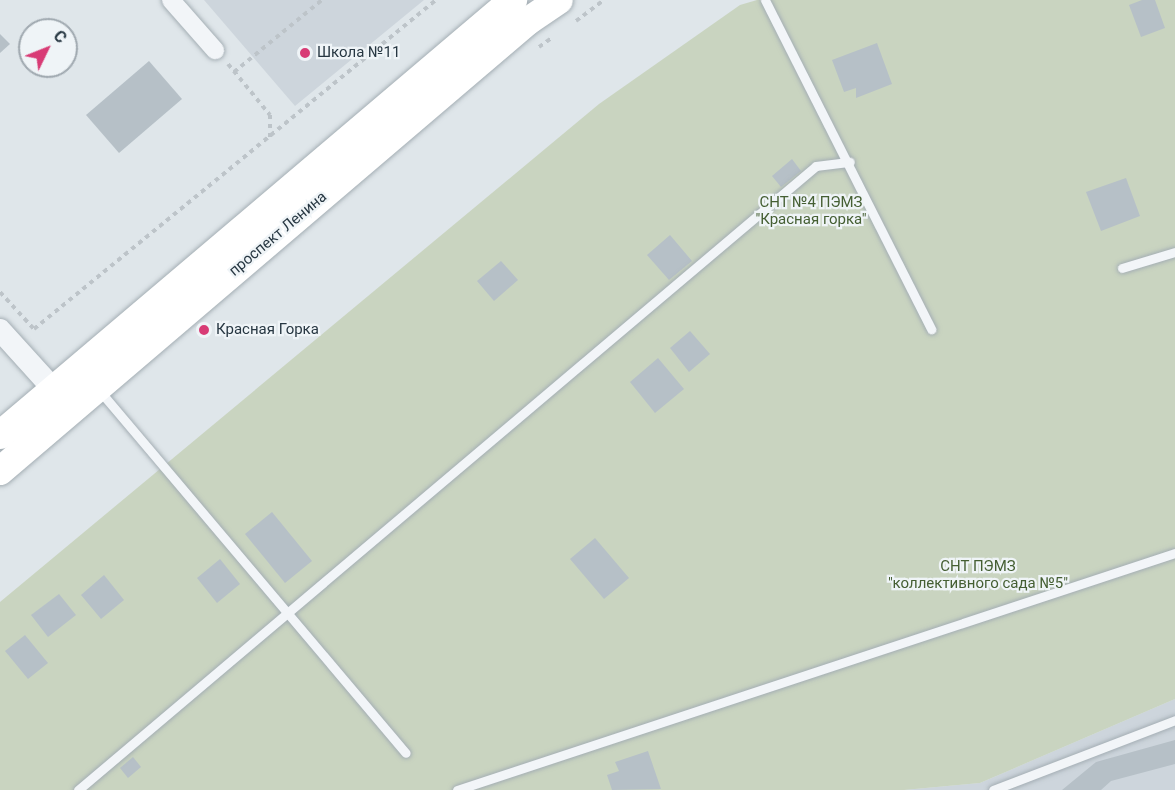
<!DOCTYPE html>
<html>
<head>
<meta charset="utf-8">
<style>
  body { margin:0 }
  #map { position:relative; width:1175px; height:790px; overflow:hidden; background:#dfe6ea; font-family:Roboto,sans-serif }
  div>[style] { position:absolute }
  .built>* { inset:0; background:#cdd5dc }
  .green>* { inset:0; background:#c9d4c0 }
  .building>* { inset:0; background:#b6c0c7 }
  .path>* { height:4px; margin-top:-2px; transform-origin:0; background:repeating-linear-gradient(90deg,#bdc4c9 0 4.5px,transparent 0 9px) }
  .roads { filter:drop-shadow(0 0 2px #a4aeb4) drop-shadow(0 0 2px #a4aeb4) }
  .service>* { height:9px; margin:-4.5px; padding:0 4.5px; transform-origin:4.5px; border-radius:4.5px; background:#f2f5f8 }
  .minor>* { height:18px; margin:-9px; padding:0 9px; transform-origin:9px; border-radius:9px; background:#f2f5f8 }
  .tertiary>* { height:22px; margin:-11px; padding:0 11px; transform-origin:11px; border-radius:11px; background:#f2f5f8 }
  .primary>* { height:28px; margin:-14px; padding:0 14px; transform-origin:14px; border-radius:14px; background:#fff }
  .dots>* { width:16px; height:16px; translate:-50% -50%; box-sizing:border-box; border:3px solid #eff4f7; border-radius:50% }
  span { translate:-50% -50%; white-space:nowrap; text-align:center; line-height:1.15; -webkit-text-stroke:4.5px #eff4f7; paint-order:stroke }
  .poi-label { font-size:15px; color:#273742 }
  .left { translate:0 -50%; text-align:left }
  .park-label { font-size:15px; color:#455f33 }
  .street-label { font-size:15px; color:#273742 }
  .north { position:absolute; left:18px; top:18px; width:60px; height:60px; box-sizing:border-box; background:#eff4f7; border:2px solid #9fa8af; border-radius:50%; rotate:47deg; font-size:16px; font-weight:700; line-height:24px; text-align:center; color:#273742 }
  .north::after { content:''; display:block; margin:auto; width:21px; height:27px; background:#d83b75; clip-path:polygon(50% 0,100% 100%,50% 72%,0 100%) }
</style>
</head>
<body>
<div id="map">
  <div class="built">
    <i style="clip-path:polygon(204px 0,424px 0,295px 106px)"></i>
    <i style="clip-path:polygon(1175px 699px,1175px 790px,904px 790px,980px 783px)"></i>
  </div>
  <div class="green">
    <i style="clip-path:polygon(757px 0,1175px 0,1175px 699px,980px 783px,904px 790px,0 790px,0 602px,599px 104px,740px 5px)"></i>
  </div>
  <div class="building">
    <i style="clip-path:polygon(1142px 0,1155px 0,1165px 28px,1141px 37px,1129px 5px)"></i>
    <i style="clip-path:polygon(0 34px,10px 44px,0 53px)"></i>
    <i style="clip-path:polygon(877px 43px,892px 84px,856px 98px,856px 88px,844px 92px,832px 60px)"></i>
    <i style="clip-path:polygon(149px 61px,182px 99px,119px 153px,86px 115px)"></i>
    <i style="clip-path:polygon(792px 159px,801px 171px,781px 187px,772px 176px)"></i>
    <i style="clip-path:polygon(1126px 178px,1140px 216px,1101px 231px,1086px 192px)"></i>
    <i style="clip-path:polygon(670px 235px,692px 261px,669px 280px,647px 255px)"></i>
    <i style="clip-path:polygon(501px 261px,518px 280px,494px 301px,477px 281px)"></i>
    <i style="clip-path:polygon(690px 331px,710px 354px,689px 372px,670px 348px)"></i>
    <i style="clip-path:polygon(658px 358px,684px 389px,655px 413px,630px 382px)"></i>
    <i style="clip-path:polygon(272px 512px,312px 561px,285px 583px,245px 534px)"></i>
    <i style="clip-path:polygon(595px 538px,629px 578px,604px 599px,570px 559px)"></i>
    <i style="clip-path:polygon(220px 559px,240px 584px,217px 603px,197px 578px)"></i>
    <i style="clip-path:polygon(104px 575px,124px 600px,101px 619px,81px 595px)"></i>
    <i style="clip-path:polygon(59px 594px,76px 615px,48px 637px,31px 615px)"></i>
    <i style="clip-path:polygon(25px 635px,48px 663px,28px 679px,5px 651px)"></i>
    <i style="clip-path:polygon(1175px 740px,1175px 764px,1111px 781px,1101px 790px,1062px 790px,1096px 762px)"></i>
    <i style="clip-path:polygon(648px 751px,661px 789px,612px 790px,607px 775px,619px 771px,615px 762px)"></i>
    <i style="clip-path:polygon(133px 757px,141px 767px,128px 778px,120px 768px)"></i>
  </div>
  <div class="path">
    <i style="left:576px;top:21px;width:35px;rotate:-37deg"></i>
    <i style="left:539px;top:47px;width:17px;rotate:-36deg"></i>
    <i style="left:228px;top:64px;width:66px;rotate:50.5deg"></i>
    <i style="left:270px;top:115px;width:23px;rotate:90deg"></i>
    <i style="left:234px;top:72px;width:114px;rotate:-39.3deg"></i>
    <i style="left:0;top:292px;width:50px;rotate:47.4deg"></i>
    <i style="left:34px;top:329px;width:519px;rotate:-39.3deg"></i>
  </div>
  <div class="roads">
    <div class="service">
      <i style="left:765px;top:0;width:369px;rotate:63.2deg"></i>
      <i style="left:1122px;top:268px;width:55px;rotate:-16.8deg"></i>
      <i style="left:99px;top:390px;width:475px;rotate:49.8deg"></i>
      <i style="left:78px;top:790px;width:966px;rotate:-40.22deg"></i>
      <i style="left:816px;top:166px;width:34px;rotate:-7deg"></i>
      <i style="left:457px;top:790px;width:756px;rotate:-18.27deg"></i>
      <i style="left:993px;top:790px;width:195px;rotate:-21deg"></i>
    </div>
    <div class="minor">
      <i style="left:171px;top:0;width:67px;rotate:48.7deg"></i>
    </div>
    <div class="tertiary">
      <i style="left:0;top:330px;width:97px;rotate:47.9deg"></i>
    </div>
    <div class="primary">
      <i style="left:0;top:435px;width:673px;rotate:-40.3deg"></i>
      <i style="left:0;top:471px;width:694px;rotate:-40.44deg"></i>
      <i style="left:528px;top:21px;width:37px;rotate:-34deg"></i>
    </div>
  </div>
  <div class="dots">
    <i style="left:305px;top:53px;background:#d83b75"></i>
    <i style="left:204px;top:330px;background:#d83b75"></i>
  </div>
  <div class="poi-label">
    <span class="left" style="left:317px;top:53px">Школа №11</span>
    <span class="left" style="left:216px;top:330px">Красная Горка</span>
  </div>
  <div class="park-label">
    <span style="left:811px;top:211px">СНТ №4 ПЭМЗ<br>"Красная горка"</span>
    <span style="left:978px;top:575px">СНТ ПЭМЗ<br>"коллективного сада №5"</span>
  </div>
  <div class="street-label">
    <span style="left:278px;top:234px;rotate:-40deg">проспект Ленина</span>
  </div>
  <div class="north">С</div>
</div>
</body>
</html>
